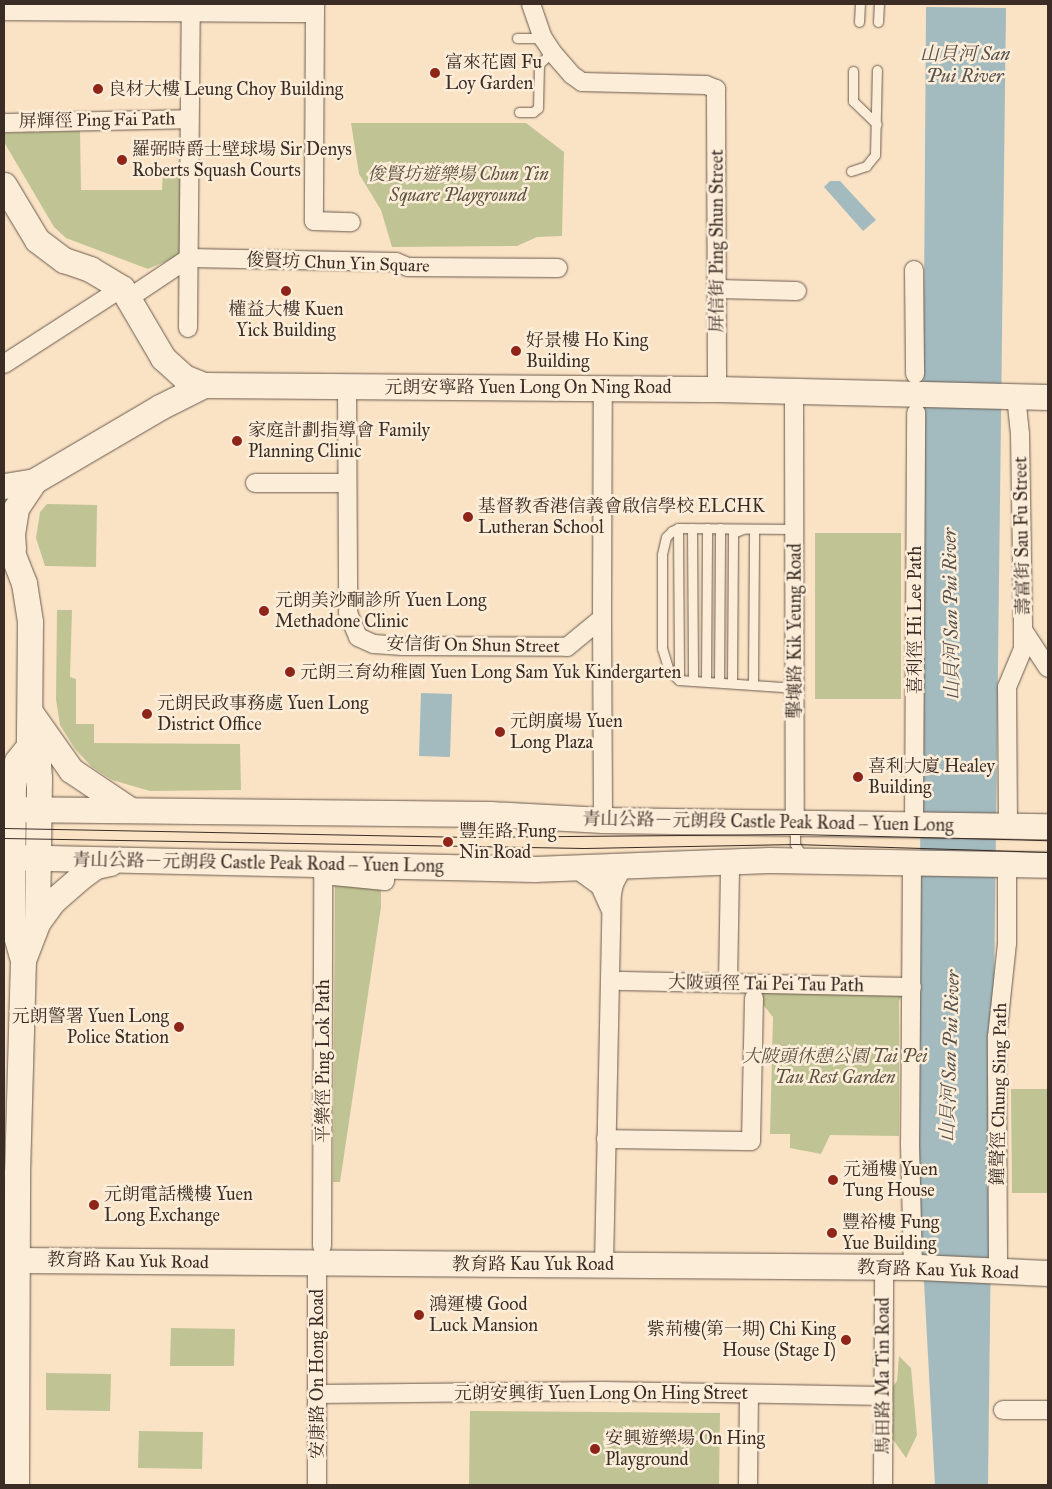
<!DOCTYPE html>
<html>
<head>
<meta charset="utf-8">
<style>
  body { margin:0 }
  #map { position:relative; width:1052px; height:1489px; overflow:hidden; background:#fae3c5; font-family:"IM FELL Great Primer","Noto Serif TC",serif }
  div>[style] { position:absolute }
  .green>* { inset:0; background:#c0c393 }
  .water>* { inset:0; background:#a3bbbf }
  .roads { filter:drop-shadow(0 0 1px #6b5a4d) drop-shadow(0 0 1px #6b5a4d) }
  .lane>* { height:9px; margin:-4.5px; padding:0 4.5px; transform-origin:4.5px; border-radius:4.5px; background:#fcedd9 }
  .street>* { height:18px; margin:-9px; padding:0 9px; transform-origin:9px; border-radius:9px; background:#fcedd9 }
  .secondary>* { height:25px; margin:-12.5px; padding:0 12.5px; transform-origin:12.5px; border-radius:12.5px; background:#fcedd9 }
  .tram>* { height:1px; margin:-0.5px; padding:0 0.5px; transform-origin:0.5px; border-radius:0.5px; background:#3b2d25 }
  .dots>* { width:14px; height:14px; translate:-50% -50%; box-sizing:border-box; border:2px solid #fcedd9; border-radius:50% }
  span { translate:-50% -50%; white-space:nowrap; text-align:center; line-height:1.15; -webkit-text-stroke:5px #fcedd9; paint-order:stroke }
  .poi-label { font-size:18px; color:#3b2d25 }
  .left { translate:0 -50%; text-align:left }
  .right { translate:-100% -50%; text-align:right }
  .street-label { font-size:18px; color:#3b2d25 }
  .park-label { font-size:18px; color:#5c5240; font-style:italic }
  .water-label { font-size:19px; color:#55504c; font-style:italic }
  .frame { position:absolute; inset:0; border:5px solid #3b2d25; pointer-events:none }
</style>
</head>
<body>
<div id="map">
  <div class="green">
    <i style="clip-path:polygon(351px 123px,526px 123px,564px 152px,562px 236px,537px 237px,517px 246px,392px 247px,381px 210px,359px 174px)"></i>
    <i style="clip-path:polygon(80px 131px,81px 190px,162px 190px,163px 171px,181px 170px,181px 255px,148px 269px,66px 238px,54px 227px,4px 142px,4px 133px)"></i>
    <i style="clip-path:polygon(47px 504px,97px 505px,96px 567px,45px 566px,36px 538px,40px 512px)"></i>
    <i style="clip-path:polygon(815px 533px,901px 533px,901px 699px,815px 699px)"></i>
    <i style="clip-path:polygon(57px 610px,72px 610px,70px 677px,76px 679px,76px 724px,94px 724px,94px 743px,240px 744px,241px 790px,150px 791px,112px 780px,92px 767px,75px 749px,60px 725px,56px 699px)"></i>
    <i style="clip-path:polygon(335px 883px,381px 884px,381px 907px,340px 1182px,333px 1182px)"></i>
    <i style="clip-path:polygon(760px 978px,904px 993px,899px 1001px,899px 1136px,830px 1135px,821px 1154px,790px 1148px,790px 1134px,770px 1134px,773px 1017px,755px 995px)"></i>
    <i style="clip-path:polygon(1011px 1089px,1048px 1089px,1048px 1193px,1012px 1193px)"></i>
    <i style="clip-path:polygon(171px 1328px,235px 1329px,234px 1366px,170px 1366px)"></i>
    <i style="clip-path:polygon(899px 1356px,911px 1368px,917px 1435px,906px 1458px,873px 1411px,897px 1381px)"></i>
    <i style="clip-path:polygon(46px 1373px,111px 1374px,110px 1411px,46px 1410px)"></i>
    <i style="clip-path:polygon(470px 1411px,720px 1413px,719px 1485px,469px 1485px)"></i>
    <i style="clip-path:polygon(139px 1431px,203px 1432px,202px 1469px,138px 1468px)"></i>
  </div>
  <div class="water">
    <i style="clip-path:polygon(926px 7px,1006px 8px,988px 1485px,935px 1485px,918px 1171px)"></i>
    <i style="clip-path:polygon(830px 181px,840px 181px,876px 220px,863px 231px,824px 187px)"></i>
    <i style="clip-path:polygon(421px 693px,452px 694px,450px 757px,419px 756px)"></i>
  </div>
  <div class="roads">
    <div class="lane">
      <i style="left:859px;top:22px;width:18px;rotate:-87deg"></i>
      <i style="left:878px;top:22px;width:18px;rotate:-87deg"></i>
      <i style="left:517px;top:38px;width:26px"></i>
      <i style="left:853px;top:71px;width:30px;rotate:90deg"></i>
      <i style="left:853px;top:101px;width:33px;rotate:44deg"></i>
      <i style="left:519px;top:112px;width:14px"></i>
      <i style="left:533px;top:112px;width:6px;rotate:-39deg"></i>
      <i style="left:538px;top:108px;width:44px;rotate:-88.7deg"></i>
      <i style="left:539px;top:64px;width:18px;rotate:-43deg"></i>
      <i style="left:851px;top:171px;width:16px;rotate:-18deg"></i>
      <i style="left:866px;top:166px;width:14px;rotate:-51deg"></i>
      <i style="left:875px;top:155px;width:85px;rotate:-88.7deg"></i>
      <i style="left:678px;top:528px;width:152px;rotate:89.6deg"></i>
      <i style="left:692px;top:528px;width:153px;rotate:89.6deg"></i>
      <i style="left:794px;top:529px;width:116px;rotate:-179.5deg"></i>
      <i style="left:678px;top:528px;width:7px;rotate:153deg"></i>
      <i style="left:672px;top:531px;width:8px;rotate:135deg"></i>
      <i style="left:666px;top:537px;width:18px;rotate:103deg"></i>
      <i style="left:662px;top:555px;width:93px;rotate:90deg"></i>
      <i style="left:662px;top:648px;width:24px;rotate:73deg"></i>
      <i style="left:669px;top:671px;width:13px;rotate:42deg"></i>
      <i style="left:679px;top:680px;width:117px;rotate:3.9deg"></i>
      <i style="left:706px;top:681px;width:153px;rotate:-89.6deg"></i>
      <i style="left:719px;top:682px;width:154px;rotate:-89.6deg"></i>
      <i style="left:732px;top:682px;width:149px;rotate:-89.6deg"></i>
      <i style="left:733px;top:533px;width:11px;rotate:-22deg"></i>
      <i style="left:753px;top:683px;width:154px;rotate:-89.6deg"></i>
      <i style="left:795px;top:823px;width:21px;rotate:90deg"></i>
      <i style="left:795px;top:844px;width:16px;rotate:60deg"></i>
    </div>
    <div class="street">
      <i style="left:315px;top:4px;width:217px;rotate:90.3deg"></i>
      <i style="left:314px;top:221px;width:37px;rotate:2deg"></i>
      <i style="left:531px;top:4px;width:36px;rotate:71deg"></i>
      <i style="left:543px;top:38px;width:17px;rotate:57deg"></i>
      <i style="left:552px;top:52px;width:30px;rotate:49deg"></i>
      <i style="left:572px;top:75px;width:12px;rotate:35deg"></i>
      <i style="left:582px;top:82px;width:124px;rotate:1.4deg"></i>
      <i style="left:706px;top:85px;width:11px;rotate:22deg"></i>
      <i style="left:716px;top:89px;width:300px;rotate:89.8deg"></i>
      <i style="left:4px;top:11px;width:311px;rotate:0.4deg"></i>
      <i style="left:4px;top:123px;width:185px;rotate:-1.2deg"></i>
      <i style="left:914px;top:270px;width:104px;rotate:89.4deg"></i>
      <i style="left:718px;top:289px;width:79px;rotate:1.5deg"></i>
      <i style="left:129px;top:298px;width:72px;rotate:-33.7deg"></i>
      <i style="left:189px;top:258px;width:207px;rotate:1.1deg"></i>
      <i style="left:396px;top:262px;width:13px;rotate:23deg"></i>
      <i style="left:408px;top:267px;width:150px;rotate:0.4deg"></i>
      <i style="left:188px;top:328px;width:316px;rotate:-89.5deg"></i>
      <i style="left:4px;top:364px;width:140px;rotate:-32.8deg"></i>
      <i style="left:347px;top:386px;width:227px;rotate:89.7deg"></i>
      <i style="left:348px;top:613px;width:26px;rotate:67deg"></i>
      <i style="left:358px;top:637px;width:17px;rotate:24deg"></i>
      <i style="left:374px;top:644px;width:29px;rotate:4deg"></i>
      <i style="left:403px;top:646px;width:164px;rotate:0.3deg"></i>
      <i style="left:567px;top:647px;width:45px;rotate:-39.6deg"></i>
      <i style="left:602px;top:618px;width:230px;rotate:-89.8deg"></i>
      <i style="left:794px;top:392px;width:429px;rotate:89.9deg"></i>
      <i style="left:1016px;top:396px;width:38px;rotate:84deg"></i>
      <i style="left:1020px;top:434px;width:196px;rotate:89.1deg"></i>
      <i style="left:1023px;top:630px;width:45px;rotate:56.7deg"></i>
      <i style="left:255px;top:483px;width:92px"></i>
      <i style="left:602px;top:618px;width:202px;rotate:89.7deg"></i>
      <i style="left:914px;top:826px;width:413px;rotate:-89.7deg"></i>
      <i style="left:1008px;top:827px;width:140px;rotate:-90.4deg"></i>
      <i style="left:1007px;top:687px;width:41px;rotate:-67.2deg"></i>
      <i style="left:1023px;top:649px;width:19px;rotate:-90deg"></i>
      <i style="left:912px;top:864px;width:280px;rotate:90.4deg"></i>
      <i style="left:910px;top:1144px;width:123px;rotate:88.6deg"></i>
      <i style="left:575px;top:868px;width:31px;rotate:36deg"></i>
      <i style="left:600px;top:886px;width:24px;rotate:66deg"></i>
      <i style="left:620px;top:981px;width:292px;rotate:1.2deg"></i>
      <i style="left:728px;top:983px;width:111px;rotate:-89deg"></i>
      <i style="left:606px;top:1139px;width:145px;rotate:0.8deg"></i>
      <i style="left:751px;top:1141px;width:143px;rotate:-88.8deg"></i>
      <i style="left:322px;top:1246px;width:371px;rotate:-89.8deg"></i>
      <i style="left:323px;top:875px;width:62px;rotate:5.5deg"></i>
      <i style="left:385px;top:881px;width:16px;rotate:-90deg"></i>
      <i style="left:317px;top:1263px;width:222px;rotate:90deg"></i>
      <i style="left:998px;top:1264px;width:227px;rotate:-90.3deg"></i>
      <i style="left:997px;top:1037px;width:95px;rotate:-83.9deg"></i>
      <i style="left:1007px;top:943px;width:79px;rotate:-90deg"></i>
      <i style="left:604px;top:1265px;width:371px;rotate:-88.8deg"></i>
      <i style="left:612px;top:894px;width:10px;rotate:-79deg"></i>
      <i style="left:614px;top:884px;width:21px;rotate:-62deg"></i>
      <i style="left:318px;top:1394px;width:285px;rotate:-0.6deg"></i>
      <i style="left:603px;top:1391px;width:280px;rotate:1deg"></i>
      <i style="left:1003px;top:1410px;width:45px"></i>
      <i style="left:748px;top:1485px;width:91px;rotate:-89.4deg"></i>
      <i style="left:883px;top:1485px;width:218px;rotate:-89.7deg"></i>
    </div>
    <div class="secondary">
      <i style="left:4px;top:185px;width:64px;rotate:59deg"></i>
      <i style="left:37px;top:240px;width:34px;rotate:37deg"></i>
      <i style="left:64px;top:260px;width:28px;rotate:19deg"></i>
      <i style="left:90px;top:269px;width:37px;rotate:31deg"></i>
      <i style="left:122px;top:288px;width:81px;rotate:59.6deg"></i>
      <i style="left:163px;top:358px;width:28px;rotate:42deg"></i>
      <i style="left:184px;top:377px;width:22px;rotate:22deg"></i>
      <i style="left:4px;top:486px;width:30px;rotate:-9deg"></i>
      <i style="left:34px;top:481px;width:146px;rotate:-30.4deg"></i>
      <i style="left:160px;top:407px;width:49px;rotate:-26.6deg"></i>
      <i style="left:204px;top:385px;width:513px;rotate:0.45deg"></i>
      <i style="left:717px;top:389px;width:331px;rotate:1.4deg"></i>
      <i style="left:4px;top:532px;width:55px;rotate:68.6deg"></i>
      <i style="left:24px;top:583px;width:39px;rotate:81deg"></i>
      <i style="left:30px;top:622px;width:124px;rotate:90.5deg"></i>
      <i style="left:13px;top:548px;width:14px;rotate:-94deg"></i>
      <i style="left:12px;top:534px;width:26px;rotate:-81deg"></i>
      <i style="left:16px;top:508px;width:32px;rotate:-56deg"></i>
      <i style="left:30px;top:712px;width:71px;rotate:54.7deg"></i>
      <i style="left:71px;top:770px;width:70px;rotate:33.9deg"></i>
      <i style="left:4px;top:809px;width:486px;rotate:0.6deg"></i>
      <i style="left:490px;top:814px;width:113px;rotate:3deg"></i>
      <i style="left:603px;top:820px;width:445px;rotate:0.8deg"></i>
      <i style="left:4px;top:857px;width:530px;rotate:1.3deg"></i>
      <i style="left:534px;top:869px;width:235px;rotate:-2.2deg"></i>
      <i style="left:769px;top:860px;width:279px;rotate:1deg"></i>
      <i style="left:37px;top:923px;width:27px;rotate:-54deg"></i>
      <i style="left:53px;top:901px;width:38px;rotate:-41deg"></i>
      <i style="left:82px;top:876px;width:17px;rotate:-36deg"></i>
      <i style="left:96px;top:866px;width:14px;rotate:-12deg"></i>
      <i style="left:23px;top:960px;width:40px;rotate:-69deg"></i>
      <i style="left:37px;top:923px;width:145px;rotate:-89.2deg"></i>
      <i style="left:39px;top:778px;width:16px;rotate:-94deg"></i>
      <i style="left:38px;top:762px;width:18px;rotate:-119deg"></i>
      <i style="left:18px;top:1260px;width:901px;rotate:0.45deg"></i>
      <i style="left:919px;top:1267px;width:129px;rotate:2.7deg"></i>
      <i style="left:16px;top:1485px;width:311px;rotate:-89.8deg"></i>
      <i style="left:17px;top:1174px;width:214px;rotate:-88.4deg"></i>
      <i style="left:23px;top:960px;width:40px;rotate:-106deg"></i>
      <i style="left:12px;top:922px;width:135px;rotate:-89.6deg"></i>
      <i style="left:13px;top:787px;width:26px;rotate:-81deg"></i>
      <i style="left:17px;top:761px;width:19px;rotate:-51deg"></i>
    </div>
  </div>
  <div class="tram">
    <i style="left:4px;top:828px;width:453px;rotate:1.1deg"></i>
    <i style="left:457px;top:837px;width:338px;rotate:-0.5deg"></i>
    <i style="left:795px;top:834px;width:253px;rotate:1.4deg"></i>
    <i style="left:4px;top:838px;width:580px;rotate:0.99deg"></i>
    <i style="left:584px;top:848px;width:211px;rotate:-1.1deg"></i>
    <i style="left:795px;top:844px;width:253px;rotate:1.8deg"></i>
  </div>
  <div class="dots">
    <i style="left:435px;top:73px;background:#8f2418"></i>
    <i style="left:98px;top:89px;background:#8f2418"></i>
    <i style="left:122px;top:160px;background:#8f2418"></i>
    <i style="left:286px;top:291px;background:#8f2418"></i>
    <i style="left:516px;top:351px;background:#8f2418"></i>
    <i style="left:237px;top:441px;background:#8f2418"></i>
    <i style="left:468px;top:517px;background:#8f2418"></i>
    <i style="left:264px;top:611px;background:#8f2418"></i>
    <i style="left:290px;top:672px;background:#8f2418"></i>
    <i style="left:147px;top:714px;background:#8f2418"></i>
    <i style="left:500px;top:732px;background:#8f2418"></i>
    <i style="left:858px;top:777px;background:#8f2418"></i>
    <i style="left:448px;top:842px;background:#8f2418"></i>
    <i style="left:179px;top:1027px;background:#8f2418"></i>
    <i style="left:833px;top:1180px;background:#8f2418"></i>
    <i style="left:94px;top:1205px;background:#8f2418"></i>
    <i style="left:832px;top:1233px;background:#8f2418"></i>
    <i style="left:419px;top:1315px;background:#8f2418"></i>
    <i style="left:846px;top:1340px;background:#8f2418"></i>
    <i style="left:595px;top:1449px;background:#8f2418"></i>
  </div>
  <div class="poi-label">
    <span class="left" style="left:445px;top:73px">富來花園 Fu<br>Loy Garden</span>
    <span class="left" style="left:108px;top:89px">良材大樓 Leung Choy Building</span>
    <span class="left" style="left:132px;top:160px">羅弼時爵士壁球場 Sir Denys<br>Roberts Squash Courts</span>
    <span style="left:286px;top:320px">權益大樓 Kuen<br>Yick Building</span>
    <span class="left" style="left:526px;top:351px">好景樓 Ho King<br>Building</span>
    <span class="left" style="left:248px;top:441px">家庭計劃指導會 Family<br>Planning Clinic</span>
    <span class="left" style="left:478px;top:517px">基督教香港信義會啟信學校 ELCHK<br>Lutheran School</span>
    <span class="left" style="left:275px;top:611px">元朗美沙酮診所 Yuen Long<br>Methadone Clinic</span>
    <span class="left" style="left:300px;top:672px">元朗三育幼稚園 Yuen Long Sam Yuk Kindergarten</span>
    <span class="left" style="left:157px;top:714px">元朗民政事務處 Yuen Long<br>District Office</span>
    <span class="left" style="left:510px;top:732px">元朗廣場 Yuen<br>Long Plaza</span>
    <span class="left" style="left:868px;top:777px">喜利大廈 Healey<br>Building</span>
    <span class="left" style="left:459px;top:842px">豐年路 Fung<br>Nin Road</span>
    <span class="right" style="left:169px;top:1027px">元朗警署 Yuen Long<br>Police Station</span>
    <span class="left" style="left:843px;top:1180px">元通樓 Yuen<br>Tung House</span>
    <span class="left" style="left:104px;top:1205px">元朗電話機樓 Yuen<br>Long Exchange</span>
    <span class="left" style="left:842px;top:1233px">豐裕樓 Fung<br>Yue Building</span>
    <span class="left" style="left:429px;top:1315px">鴻運樓 Good<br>Luck Mansion</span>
    <span class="right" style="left:836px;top:1340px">紫荊樓(第一期) Chi King<br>House (Stage I)</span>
    <span class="left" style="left:605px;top:1449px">安興遊樂場 On Hing<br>Playground</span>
  </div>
  <div class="street-label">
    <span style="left:97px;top:120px;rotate:-1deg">屏輝徑 Ping Fai Path</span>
    <span style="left:717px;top:241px;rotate:-90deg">屏信街 Ping Shun Street</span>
    <span style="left:338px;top:263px;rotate:2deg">俊賢坊 Chun Yin Square</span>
    <span style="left:528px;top:387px">元朗安寧路 Yuen Long On Ning Road</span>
    <span style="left:1022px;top:536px;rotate:-91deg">壽富街 Sau Fu Street</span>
    <span style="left:915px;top:620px;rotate:-90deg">喜利徑 Hi Lee Path</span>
    <span style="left:795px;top:631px;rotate:-90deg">擊壤路 Kik Yeung Road</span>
    <span style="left:473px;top:645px;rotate:1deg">安信街 On Shun Street</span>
    <span style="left:768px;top:822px;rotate:1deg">青山公路－元朗段 Castle Peak Road – Yuen Long</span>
    <span style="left:258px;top:863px;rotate:1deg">青山公路－元朗段 Castle Peak Road – Yuen Long</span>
    <span style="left:766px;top:984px;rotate:1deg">大陂頭徑 Tai Pei Tau Path</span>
    <span style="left:323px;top:1061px;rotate:-90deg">平樂徑 Ping Lok Path</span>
    <span style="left:999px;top:1094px;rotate:-89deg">鐘聲徑 Chung Sing Path</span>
    <span style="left:128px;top:1261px;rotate:1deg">教育路 Kau Yuk Road</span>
    <span style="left:533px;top:1264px">教育路 Kau Yuk Road</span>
    <span style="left:938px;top:1270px;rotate:2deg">教育路 Kau Yuk Road</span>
    <span style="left:317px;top:1374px;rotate:-90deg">安康路 On Hong Road</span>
    <span style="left:883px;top:1376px;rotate:-90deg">馬田路 Ma Tin Road</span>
    <span style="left:601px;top:1393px">元朗安興街 Yuen Long On Hing Street</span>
  </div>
  <div class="park-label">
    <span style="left:458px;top:185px">俊賢坊遊樂場 Chun Yin<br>Square Playground</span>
    <span style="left:835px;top:1067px">大陂頭休憩公園 Tai Pei<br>Tau Rest Garden</span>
  </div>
  <div class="water-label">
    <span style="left:965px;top:65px">山貝河 San<br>Pui River</span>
    <span style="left:951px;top:614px;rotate:-91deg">山貝河 San Pui River</span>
    <span style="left:950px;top:1056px;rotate:-88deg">山貝河 San Pui River</span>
  </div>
  <div class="frame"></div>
</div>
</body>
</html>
